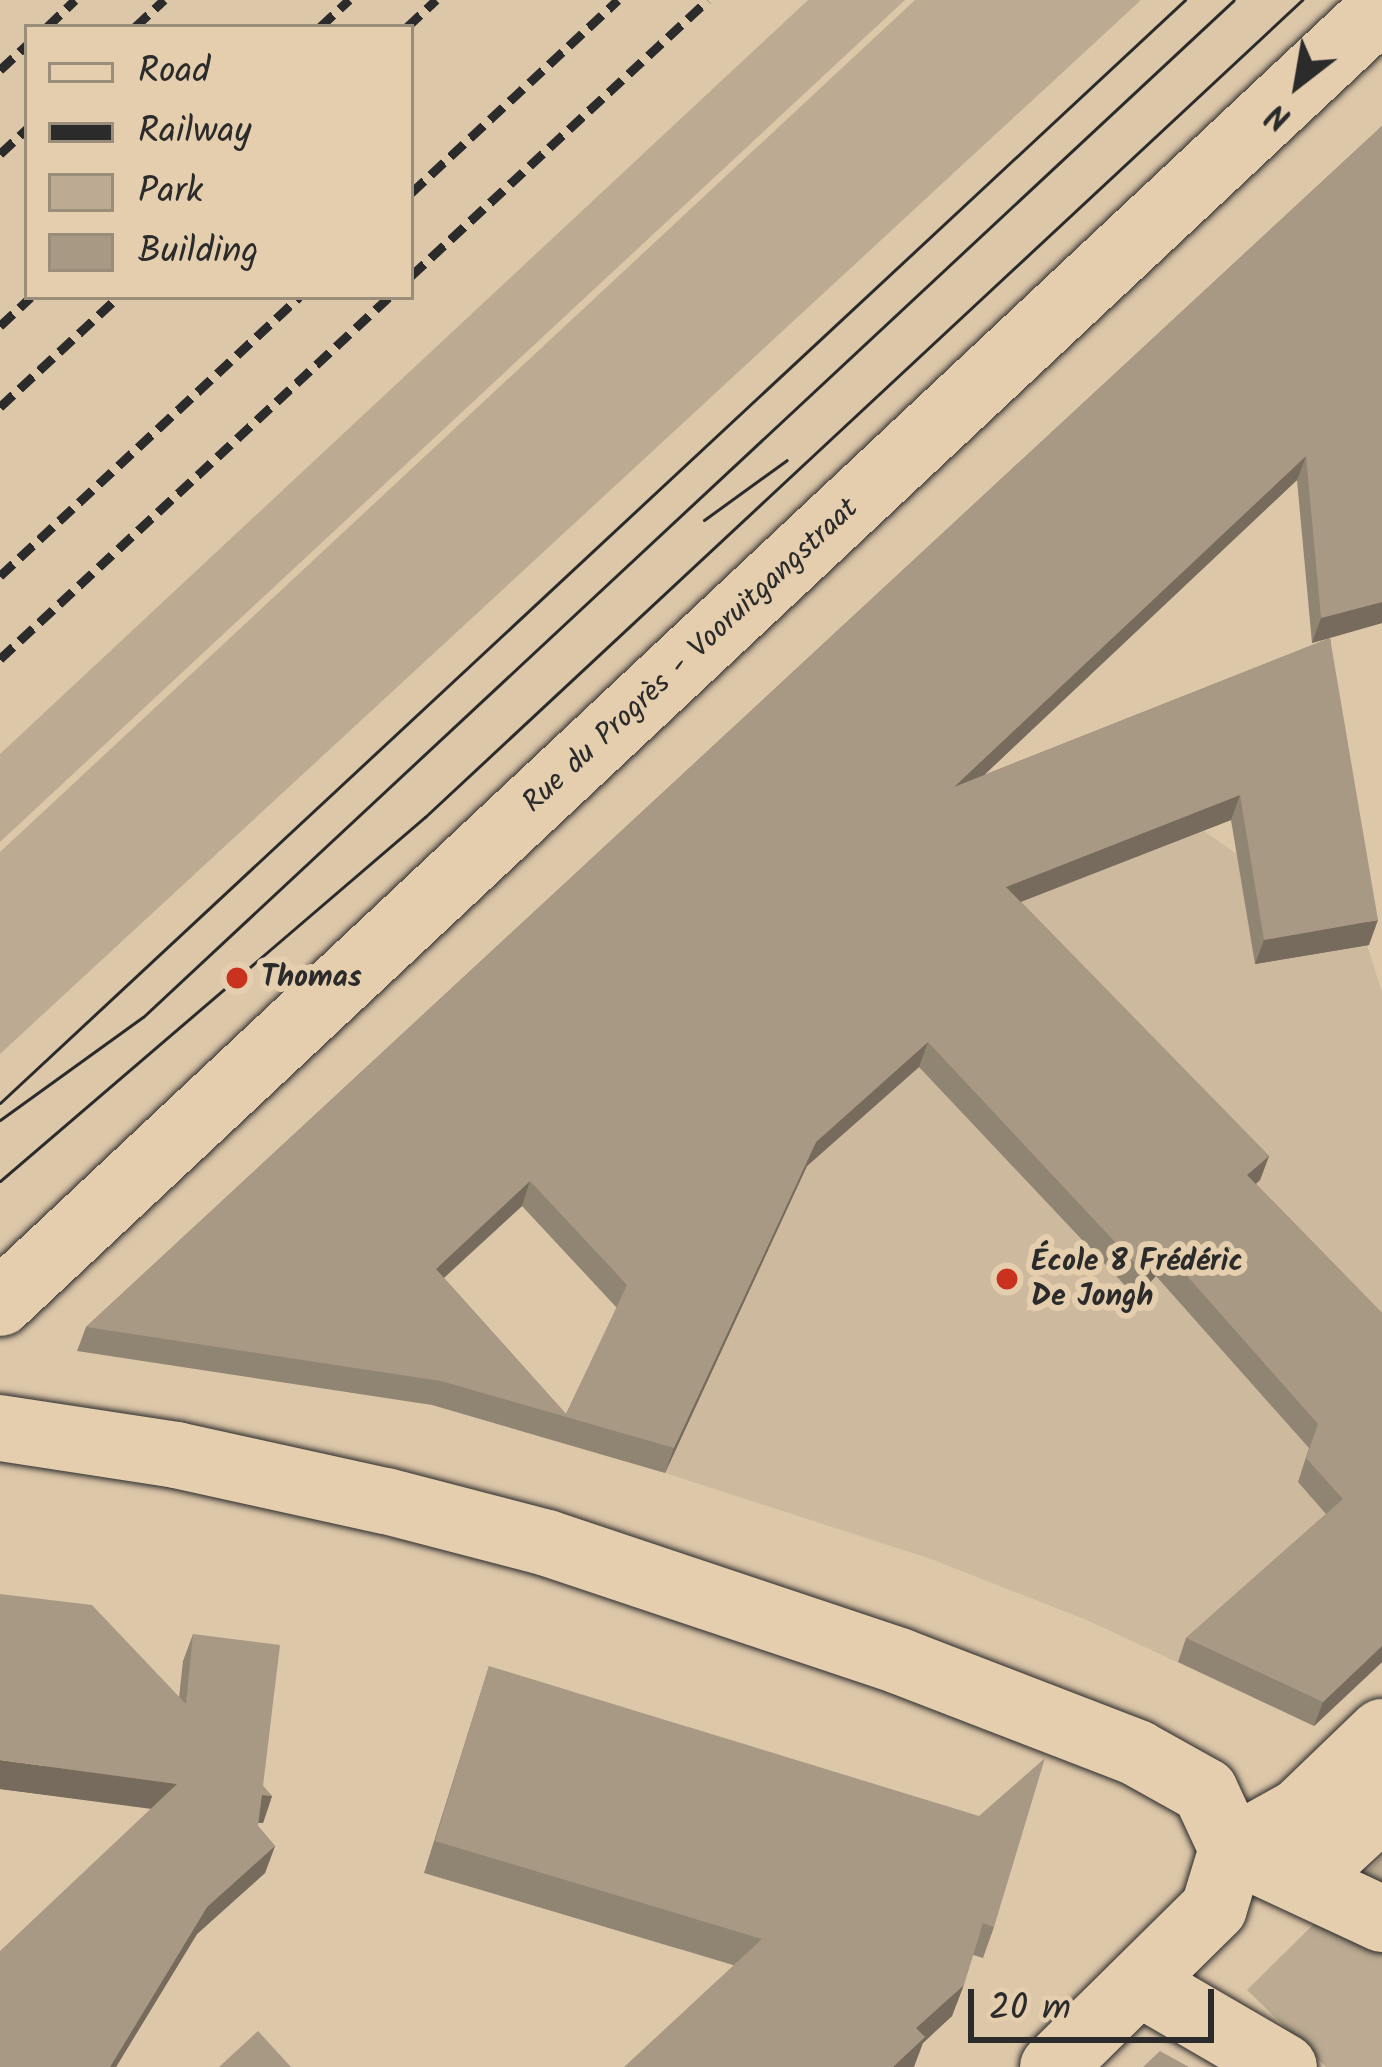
<!DOCTYPE html>
<html>
<head>
<meta charset="utf-8">
<style>
  body { margin:0 }
  #map { position:relative; width:1382px; height:2067px; overflow:hidden; background:#ddc7a9; font-family:Kalam,sans-serif }
  div>[style] { position:absolute }
  .built>* { inset:0; background:#cdb99e }
  .green>* { inset:0; background:#bcab92 }
  .roads { filter:drop-shadow(0 0 3px #2b2b2b) drop-shadow(0 0 3px #2b2b2b) }
  .street>* { height:66px; margin:-33px; padding:0 33px; transform-origin:33px; border-radius:33px; background:#e4ceae }
  .tram>* { height:3px; margin:-1.5px; padding:0 1.5px; transform-origin:1.5px; border-radius:1.5px; background:#2b2b2b }
  .rail>* { height:9px; margin-top:-4.5px; transform-origin:0; background:repeating-linear-gradient(90deg,#2b2b2b 0 18px,transparent 0 27px) }
  .wall>* { inset:0; background:#908472 }
  .shaded-wall>* { inset:0; background:#766b5c }
  .building>* { inset:0; background:#a89984 }
  .dots>* { width:33px; height:33px; translate:-50% -50%; box-sizing:border-box; border:6px solid #e4ceae; border-radius:50% }
  span { translate:-50% -50%; white-space:nowrap; text-align:center; line-height:1.15; -webkit-text-stroke:12px #e4ceae; paint-order:stroke }
  .street-label { font-size:30px; color:#2b2b2b }
  .poi-label { font-size:30px; color:#2b2b2b; font-weight:700 }
  .left { translate:0 -50%; text-align:left }
  .legend { position:absolute; left:24px; top:24px; width:390px; height:276px; box-sizing:border-box; background:#e4ceae; border:3px solid #9a8d7a; margin:0; padding:15px 21px; list-style:none; font-size:36px; color:#2b2b2b }
  .legend li { display:flex; align-items:center; gap:24px; height:60px }
  .legend b { width:60px; border:3px solid #9a8d7a }
  .north { position:absolute; left:1238px; top:24px; width:120px; height:120px; -webkit-text-stroke:9px #e4ceae; paint-order:stroke; rotate:211deg; font-size:33px; font-weight:700; line-height:48px; text-align:center; color:#2b2b2b }
  .north::after { content:''; display:block; margin:auto; width:42px; height:54px; background:#2b2b2b; clip-path:polygon(50% 0,100% 100%,50% 72%,0 100%) }
  .scale { position:absolute; left:968px; top:1989px; width:246px; height:54px; box-sizing:border-box; border:6px solid #2b2b2b; border-top:0; padding-left:15px; font-size:36px; line-height:42px; white-space:nowrap; color:#2b2b2b; -webkit-text-stroke:9px #e4ceae; paint-order:stroke }
</style>
</head>
<body>
<div id="map">
  <div class="built">
    <i style="clip-path:polygon(1204px 831px,1367px 945px,1382px 992px,1382px 1663px,1314px 1726px,1089px 1621px,931px 1559px,557px 1438px,717px 1099px,827px 966px)"></i>
  </div>
  <div class="green">
    <i style="clip-path:polygon(808px 0,905px 0,0 842px,0 754px)"></i>
    <i style="clip-path:polygon(915px 0,1141px 0,0 1054px,0 852px)"></i>
    <i style="clip-path:polygon(1382px 1857px,1382px 2067px,1326px 2067px,1247px 1990px)"></i>
  </div>
  <div class="roads">
    <div class="street">
      <i style="left:0;top:1303px;width:1894px;rotate:-43.14deg"></i>
      <i style="left:0;top:1428px;width:178px;rotate:8.7deg"></i>
      <i style="left:176px;top:1455px;width:215px;rotate:12.4deg"></i>
      <i style="left:386px;top:1501px;width:166px;rotate:14.6deg"></i>
      <i style="left:547px;top:1543px;width:371px;rotate:18.5deg"></i>
      <i style="left:899px;top:1661px;width:255px;rotate:21.1deg"></i>
      <i style="left:1137px;top:1753px;width:78px;rotate:29.2deg"></i>
      <i style="left:1205px;top:1791px;width:64px;rotate:65deg"></i>
      <i style="left:1232px;top:1849px;width:166px;rotate:25deg"></i>
      <i style="left:1305px;top:1878px;width:105px;rotate:-42.7deg"></i>
      <i style="left:1143px;top:1985px;width:163px;rotate:30.2deg"></i>
      <i style="left:1053px;top:2067px;width:226px;rotate:-44.6deg"></i>
      <i style="left:1214px;top:1908px;width:62px;rotate:-73deg"></i>
      <i style="left:1232px;top:1849px;width:78px;rotate:-29.2deg"></i>
      <i style="left:1300px;top:1811px;width:114px;rotate:-43.9deg"></i>
    </div>
  </div>
  <div class="tram">
    <i style="left:704px;top:520px;width:102px;rotate:-35.9deg"></i>
    <i style="left:0;top:1103px;width:1619px;rotate:-42.95deg"></i>
    <i style="left:0;top:1120px;width:176px;rotate:-35.8deg"></i>
    <i style="left:143px;top:1017px;width:1491px;rotate:-42.99deg"></i>
    <i style="left:0;top:1181px;width:560px;rotate:-40.58deg"></i>
    <i style="left:425px;top:817px;width:1199px;rotate:-42.97deg"></i>
  </div>
  <div class="rail">
    <i style="left:47px;top:27px;width:39px;rotate:-44deg"></i>
    <i style="left:135px;top:27px;width:40px;rotate:-43deg"></i>
    <i style="left:320px;top:27px;width:40px;rotate:-43deg"></i>
    <i style="left:407px;top:27px;width:40px;rotate:-43deg"></i>
    <i style="left:0;top:70px;width:37px;rotate:-43deg"></i>
    <i style="left:0;top:154px;width:37px;rotate:-43deg"></i>
    <i style="left:411px;top:193px;width:283px;rotate:-43deg"></i>
    <i style="left:411px;top:276px;width:405px;rotate:-42.9deg"></i>
    <i style="left:0;top:326px;width:42px;rotate:-43.1deg"></i>
    <i style="left:0;top:407px;width:161px;rotate:-43deg"></i>
    <i style="left:0;top:576px;width:409px;rotate:-43deg"></i>
    <i style="left:0;top:659px;width:531px;rotate:-42.94deg"></i>
  </div>
  <div class="wall">
    <i style="clip-path:polygon(evenodd,1382px 126px,1382px 623px,1312px 643px,1297px 480px,984px 775px,1330px 638px,1369px 945px,1255px 964px,1231px 820px,1021px 902px,1269px 1156px,1260px 1180px,1256px 1184px,1382px 1313px,1382px 1662px,1314px 1726px,1178px 1662px,1186px 1638px,1326px 1514px,1298px 1482px,1309px 1448px,1156px 1276px,1136px 1297px,919px 1067px,807px 1166px,665px 1473px,432px 1405px,77px 1351px,86px 1327px,1382px 126px,522px 1206px,617px 1308px,566px 1414px,444px 1278px,522px 1206px)"></i>
    <i style="clip-path:polygon(193px 1634px,263px 1786px,272px 1796px,263px 1823px,258px 1823px,258px 1826px,275px 1846px,265px 1873px,197px 1934px,116px 2067px,0 2067px,151px 1808px,0 1789px,179px 1698px,183px 1661px)"></i>
    <i style="clip-path:polygon(489px 1666px,994px 1927px,983px 1958px,973px 1955px,952px 2016px,923px 2043px,733px 1965px,424px 1873px)"></i>
  </div>
  <div class="shaded-wall">
    <i style="clip-path:polygon(1306px 456px,1297px 480px,946px 811px,954px 787px)"></i>
    <i style="clip-path:polygon(1382px 602px,1382px 623px,1312px 643px,1321px 618px)"></i>
    <i style="clip-path:polygon(1240px 795px,1231px 820px,997px 911px,1006px 887px)"></i>
    <i style="clip-path:polygon(1378px 920px,1369px 945px,1255px 964px,1264px 940px)"></i>
    <i style="clip-path:polygon(928px 1042px,919px 1067px,807px 1166px,665px 1473px,674px 1448px,816px 1142px)"></i>
    <i style="clip-path:polygon(1269px 1156px,1260px 1180px,1238px 1199px,1247px 1175px)"></i>
    <i style="clip-path:polygon(530px 1181px,522px 1206px,427px 1293px,436px 1269px)"></i>
    <i style="clip-path:polygon(1165px 1251px,1156px 1276px,1136px 1297px,1144px 1273px)"></i>
    <i style="clip-path:polygon(1382px 1646px,1382px 1662px,1314px 1726px,1323px 1702px)"></i>
    <i style="clip-path:polygon(0 1760px,177px 1784px,167px 1811px,0 1789px)"></i>
    <i style="clip-path:polygon(262px 1795px,272px 1796px,263px 1823px,252px 1822px)"></i>
    <i style="clip-path:polygon(275px 1846px,265px 1873px,197px 1934px,116px 2067px,110px 2067px,207px 1907px)"></i>
    <i style="clip-path:polygon(964px 1985px,952px 2016px,923px 2043px,914px 2067px,893px 2067px,916px 2028px)"></i>
  </div>
  <div class="building">
    <i style="clip-path:polygon(evenodd,1382px 126px,1382px 602px,1321px 618px,1306px 456px,954px 787px,1330px 638px,1378px 920px,1264px 940px,1240px 795px,1006px 887px,1269px 1156px,1247px 1175px,1382px 1313px,1382px 1646px,1323px 1702px,1186px 1638px,1343px 1499px,1306px 1458px,1318px 1424px,1165px 1251px,1144px 1273px,928px 1042px,816px 1142px,674px 1448px,441px 1381px,86px 1327px,1382px 126px,530px 1181px,627px 1285px,566px 1414px,436px 1269px,530px 1181px)"></i>
    <i style="clip-path:polygon(0 1594px,92px 1605px,186px 1704px,193px 1634px,280px 1645px,263px 1786px,272px 1796px,262px 1795px,258px 1826px,275px 1846px,207px 1907px,110px 2067px,0 2067px,0 1951px,177px 1784px,0 1760px)"></i>
    <i style="clip-path:polygon(489px 1666px,979px 1816px,1045px 1758px,994px 1927px,983px 1923px,964px 1985px,916px 2028px,925px 2037px,893px 2067px,624px 2067px,762px 1939px,435px 1841px)"></i>
    <i style="clip-path:polygon(258px 2031px,291px 2067px,219px 2067px)"></i>
    <i style="clip-path:polygon(1160px 2051px,1189px 2067px,1143px 2067px)"></i>
  </div>
  <div class="dots">
    <i style="left:237px;top:978px;background:#c8321e"></i>
    <i style="left:1007px;top:1279px;background:#c8321e"></i>
  </div>
  <div class="street-label">
    <span style="left:691px;top:656px;rotate:-43deg">Rue du Progrès - Vooruitgangstraat</span>
  </div>
  <div class="poi-label">
    <span class="left" style="left:261px;top:978px">Thomas</span>
    <span class="left" style="left:1031px;top:1279px">École 8 Frédéric<br>De Jongh</span>
  </div>
  <ul class="legend">
  <li><b style="height:15px;background:#e4ceae"></b>Road</li>
  <li><b style="height:15px;background:#2b2b2b"></b>Railway</li>
  <li><b style="height:33px;background:#bcab92"></b>Park</li>
  <li><b style="height:33px;background:#a89984"></b>Building</li>
  </ul>
  <div class="north">N</div>
  <div class="scale">20 m</div>
</div>
</body>
</html>
